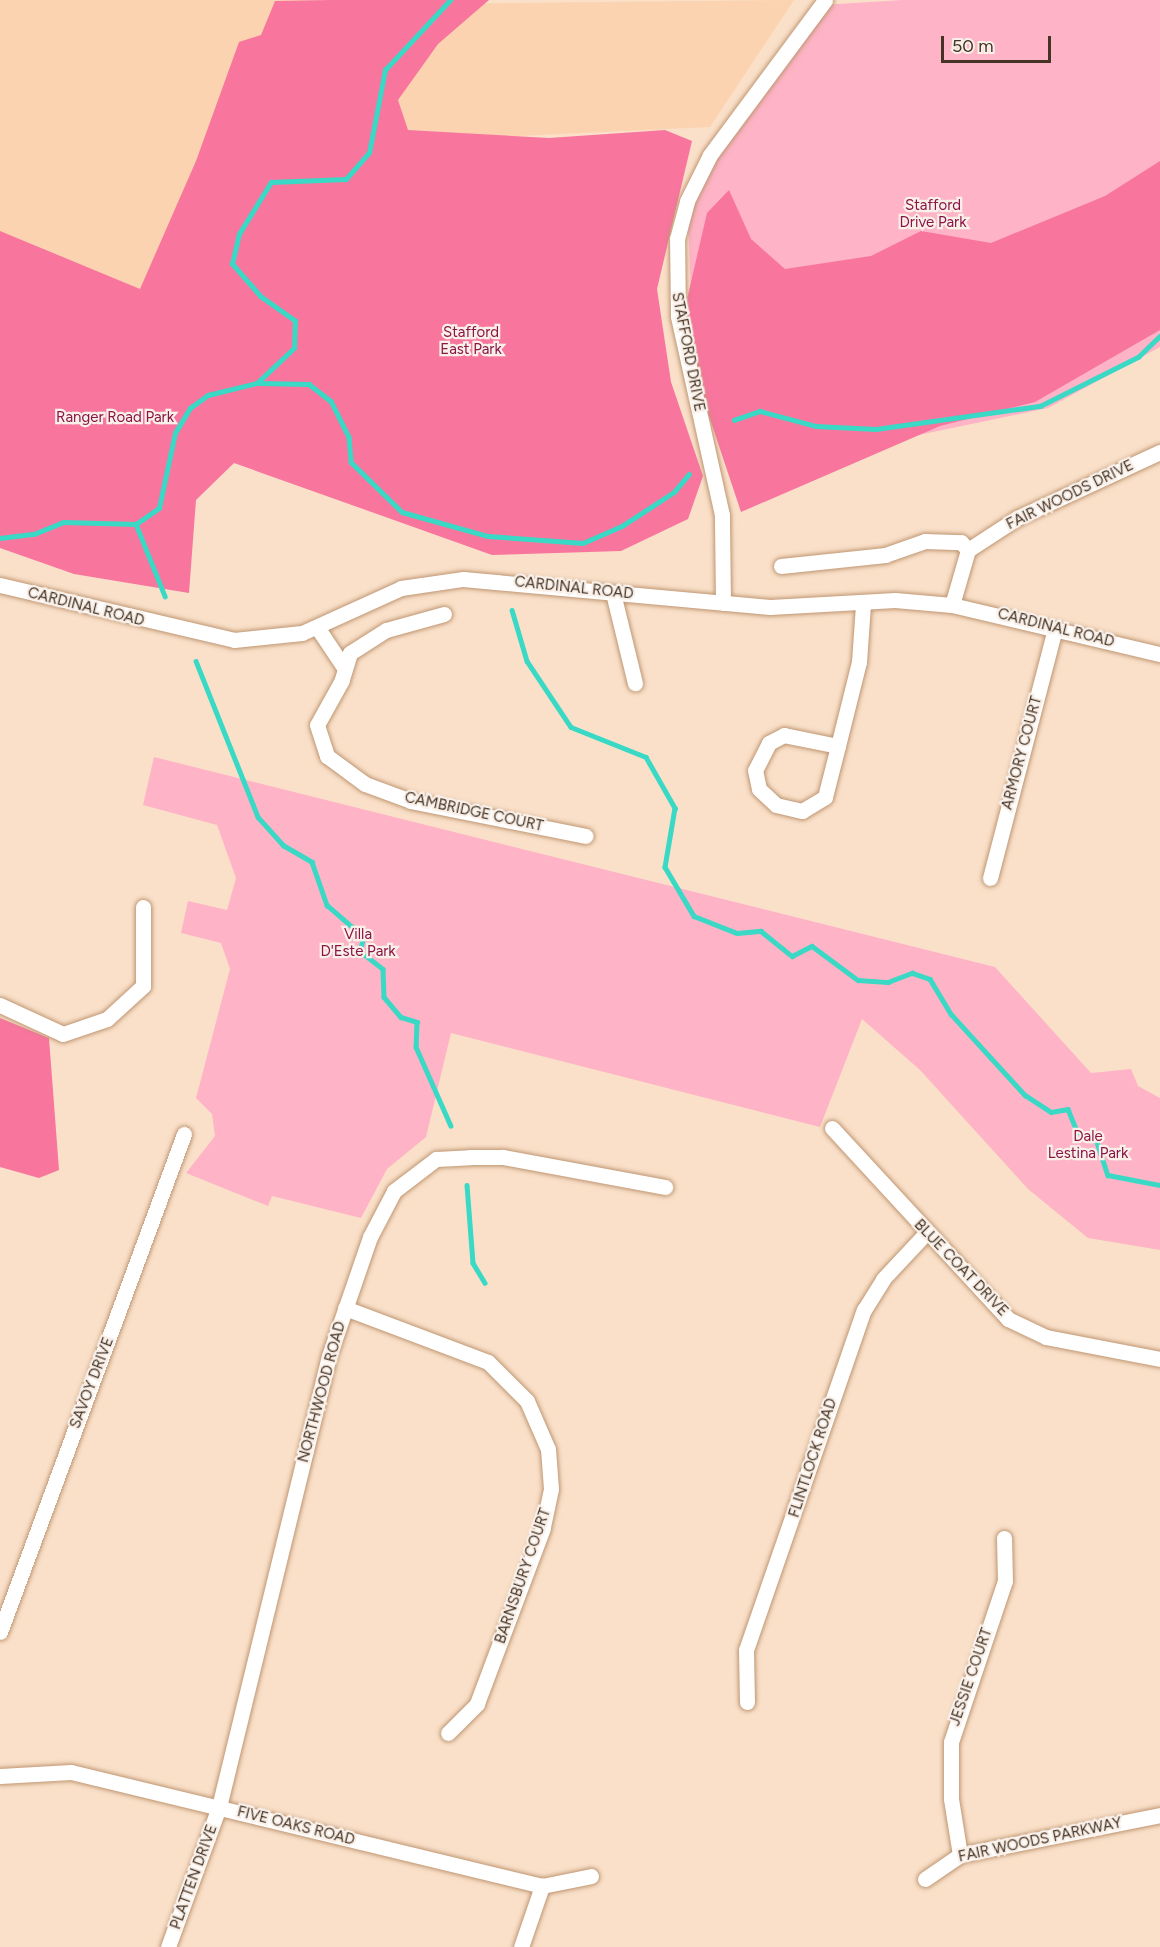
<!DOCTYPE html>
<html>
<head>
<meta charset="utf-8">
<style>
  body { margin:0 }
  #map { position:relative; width:1160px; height:1947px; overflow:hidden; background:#fae0c9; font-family:Figtree,sans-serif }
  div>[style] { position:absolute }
  .built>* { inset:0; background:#fbd3b1 }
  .green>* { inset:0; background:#feb3c6 }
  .forest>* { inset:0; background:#f8759e }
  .stream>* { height:4.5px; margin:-2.25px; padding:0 2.25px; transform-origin:2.25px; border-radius:2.25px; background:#39d9c5 }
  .roads { filter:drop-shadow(0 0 2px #bf9672) drop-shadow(0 0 2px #bf9672) }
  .minor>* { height:15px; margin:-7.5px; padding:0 7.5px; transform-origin:7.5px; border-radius:7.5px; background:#fff }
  span { translate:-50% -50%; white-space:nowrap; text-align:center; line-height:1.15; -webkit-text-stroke:4.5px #f9f0e9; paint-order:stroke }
  .park-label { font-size:15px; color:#8b1446 }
  .street-label { font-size:15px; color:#453425 }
  .scale { position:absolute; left:941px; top:36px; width:110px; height:27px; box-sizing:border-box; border:3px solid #453425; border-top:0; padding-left:8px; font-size:18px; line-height:21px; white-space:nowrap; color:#453425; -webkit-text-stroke:4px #f9f0e9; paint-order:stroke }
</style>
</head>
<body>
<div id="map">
  <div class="built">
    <i style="clip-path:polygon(0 0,319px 0,317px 5px,794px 0,710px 127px,367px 143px,226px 330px,0 262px)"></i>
  </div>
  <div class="green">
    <i style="clip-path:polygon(903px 0,1160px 0,1160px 347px,1048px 408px,732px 474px,691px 293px,687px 201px,821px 5px)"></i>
    <i style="clip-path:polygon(154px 757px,995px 967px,1091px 1073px,1131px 1069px,1138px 1086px,1160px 1098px,1160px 1250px,1088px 1238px,1028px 1189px,920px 1070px,862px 1019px,820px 1127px,451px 1033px,426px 1137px,387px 1169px,361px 1218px,272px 1196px,268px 1206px,186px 1173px,215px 1136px,212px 1114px,196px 1098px,230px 969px,221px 943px,181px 933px,188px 901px,227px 910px,236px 878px,217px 825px,143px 805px)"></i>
  </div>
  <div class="forest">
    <i style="clip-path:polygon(330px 0,489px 0,438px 44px,398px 100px,408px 130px,549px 138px,665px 130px,692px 141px,657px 289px,671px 382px,703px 476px,688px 519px,621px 551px,492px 555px,234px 463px,196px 500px,189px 593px,74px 574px,0 548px,0 231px,140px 289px,196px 161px,239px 42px,261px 35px,275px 1px)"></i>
    <i style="clip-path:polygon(1160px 161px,1160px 330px,1035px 402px,940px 426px,741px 512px,703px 398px,684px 312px,707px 213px,729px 190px,751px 239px,785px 269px,871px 256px,921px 231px,991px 243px,1105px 196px)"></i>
    <i style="clip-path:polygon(0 1018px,49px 1038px,59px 1170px,39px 1178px,0 1167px)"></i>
  </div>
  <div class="stream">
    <i style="left:259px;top:383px;width:50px;rotate:1.1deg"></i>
    <i style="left:309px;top:384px;width:28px;rotate:38deg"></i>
    <i style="left:331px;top:401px;width:40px;rotate:63.4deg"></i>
    <i style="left:349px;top:437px;width:25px;rotate:85deg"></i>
    <i style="left:351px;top:462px;width:71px;rotate:44.4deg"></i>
    <i style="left:402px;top:512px;width:89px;rotate:15.6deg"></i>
    <i style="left:488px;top:536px;width:95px;rotate:4.2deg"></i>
    <i style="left:583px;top:543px;width:43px;rotate:-23.6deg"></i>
    <i style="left:622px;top:526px;width:62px;rotate:-33.2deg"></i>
    <i style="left:674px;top:492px;width:23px;rotate:-50deg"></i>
    <i style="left:734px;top:420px;width:28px;rotate:-19deg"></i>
    <i style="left:760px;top:411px;width:58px;rotate:15deg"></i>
    <i style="left:816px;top:426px;width:60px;rotate:2.9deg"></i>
    <i style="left:876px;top:429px;width:166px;rotate:-8deg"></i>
    <i style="left:1040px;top:406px;width:110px;rotate:-26.6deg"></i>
    <i style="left:1138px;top:357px;width:30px;rotate:-44deg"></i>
    <i style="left:136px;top:524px;width:78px;rotate:68.1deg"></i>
    <i style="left:0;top:538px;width:34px;rotate:-7deg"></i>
    <i style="left:34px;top:534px;width:31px;rotate:-22deg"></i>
    <i style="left:63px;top:522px;width:73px;rotate:1.6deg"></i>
    <i style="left:136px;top:524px;width:28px;rotate:-35deg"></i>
    <i style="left:159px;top:508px;width:77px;rotate:-78deg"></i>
    <i style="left:175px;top:433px;width:29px;rotate:-59deg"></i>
    <i style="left:190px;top:408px;width:22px;rotate:-36deg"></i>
    <i style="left:208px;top:395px;width:50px;rotate:-13.8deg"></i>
    <i style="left:257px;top:383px;width:51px;rotate:-43.4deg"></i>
    <i style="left:294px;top:348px;width:27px;rotate:-88deg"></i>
    <i style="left:295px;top:321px;width:42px;rotate:-144.8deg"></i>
    <i style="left:261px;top:297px;width:44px;rotate:-131.3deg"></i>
    <i style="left:232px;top:264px;width:31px;rotate:-77deg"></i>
    <i style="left:239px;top:234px;width:61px;rotate:-58.4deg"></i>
    <i style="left:271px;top:182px;width:75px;rotate:-2.3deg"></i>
    <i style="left:346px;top:179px;width:35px;rotate:-49deg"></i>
    <i style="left:369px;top:153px;width:85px;rotate:-79.1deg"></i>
    <i style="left:385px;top:70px;width:96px;rotate:-47.1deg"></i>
    <i style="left:512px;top:610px;width:53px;rotate:73.6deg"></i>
    <i style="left:527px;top:661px;width:79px;rotate:56.3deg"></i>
    <i style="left:571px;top:727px;width:81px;rotate:21.8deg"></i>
    <i style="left:646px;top:757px;width:59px;rotate:60.4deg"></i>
    <i style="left:675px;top:808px;width:60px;rotate:99.6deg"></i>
    <i style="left:665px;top:867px;width:57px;rotate:59.4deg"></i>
    <i style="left:694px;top:916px;width:46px;rotate:21.6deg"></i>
    <i style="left:737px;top:933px;width:24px;rotate:-5deg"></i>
    <i style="left:761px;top:931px;width:40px;rotate:39deg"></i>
    <i style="left:792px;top:956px;width:22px;rotate:-27deg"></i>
    <i style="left:812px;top:946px;width:57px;rotate:36.5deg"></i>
    <i style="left:858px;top:980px;width:30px;rotate:4deg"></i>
    <i style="left:888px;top:982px;width:26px;rotate:-21deg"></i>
    <i style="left:912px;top:973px;width:19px;rotate:18deg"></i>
    <i style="left:930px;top:979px;width:41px;rotate:59deg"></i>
    <i style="left:951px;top:1014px;width:110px;rotate:47.6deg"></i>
    <i style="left:1025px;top:1095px;width:31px;rotate:33deg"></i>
    <i style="left:1051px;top:1112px;width:17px;rotate:-10deg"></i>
    <i style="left:1068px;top:1109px;width:24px;rotate:68deg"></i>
    <i style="left:1077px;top:1131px;width:23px;rotate:29deg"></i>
    <i style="left:1097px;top:1142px;width:35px;rotate:72deg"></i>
    <i style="left:1108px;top:1175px;width:53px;rotate:10.9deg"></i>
    <i style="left:196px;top:661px;width:168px;rotate:68.3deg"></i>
    <i style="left:258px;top:817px;width:38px;rotate:48deg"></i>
    <i style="left:283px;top:845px;width:34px;rotate:30deg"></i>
    <i style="left:312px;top:862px;width:46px;rotate:70.8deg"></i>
    <i style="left:327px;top:905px;width:49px;rotate:40.9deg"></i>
    <i style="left:364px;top:937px;width:15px;rotate:106deg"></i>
    <i style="left:360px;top:951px;width:29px;rotate:38deg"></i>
    <i style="left:383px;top:969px;width:28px;rotate:88deg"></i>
    <i style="left:384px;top:997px;width:26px;rotate:50deg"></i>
    <i style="left:401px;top:1017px;width:17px;rotate:17deg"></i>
    <i style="left:417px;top:1022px;width:25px;rotate:92deg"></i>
    <i style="left:416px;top:1047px;width:86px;rotate:66.1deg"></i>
    <i style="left:467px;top:1185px;width:78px;rotate:85.6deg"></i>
    <i style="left:473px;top:1263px;width:23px;rotate:59deg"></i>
  </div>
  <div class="roads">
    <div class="minor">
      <i style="left:781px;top:566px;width:105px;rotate:-6deg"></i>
      <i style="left:885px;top:555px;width:42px;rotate:-19.3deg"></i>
      <i style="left:925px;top:541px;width:36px;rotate:2deg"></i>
      <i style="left:961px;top:542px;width:11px;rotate:49deg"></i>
      <i style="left:0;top:585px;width:240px;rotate:13.2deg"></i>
      <i style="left:234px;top:640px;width:68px;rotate:-5.9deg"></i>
      <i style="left:302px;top:633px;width:109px;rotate:-24.4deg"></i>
      <i style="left:401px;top:588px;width:63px;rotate:-8.3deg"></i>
      <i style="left:463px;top:579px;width:308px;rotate:5.2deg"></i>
      <i style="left:770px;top:607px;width:125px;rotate:-3.2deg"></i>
      <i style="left:895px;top:600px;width:57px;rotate:5deg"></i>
      <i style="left:952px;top:605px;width:214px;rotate:13.3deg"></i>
      <i style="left:613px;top:593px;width:93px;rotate:76.3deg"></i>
      <i style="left:723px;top:603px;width:88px;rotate:-90.7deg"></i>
      <i style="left:722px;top:515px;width:204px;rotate:-102.5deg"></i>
      <i style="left:678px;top:316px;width:77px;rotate:-90.7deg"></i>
      <i style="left:677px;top:239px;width:39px;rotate:-75deg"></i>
      <i style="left:687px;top:201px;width:51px;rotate:-63.4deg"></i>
      <i style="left:710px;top:155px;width:193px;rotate:-53.4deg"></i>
      <i style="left:952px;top:605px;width:57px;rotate:-73.8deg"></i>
      <i style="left:968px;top:550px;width:59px;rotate:-33.1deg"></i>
      <i style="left:1017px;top:518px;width:157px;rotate:-24.8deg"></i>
      <i style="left:444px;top:614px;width:60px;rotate:164.6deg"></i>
      <i style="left:386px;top:630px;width:43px;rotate:147.4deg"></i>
      <i style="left:350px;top:653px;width:28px;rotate:107deg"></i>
      <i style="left:342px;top:680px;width:51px;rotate:119.1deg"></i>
      <i style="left:317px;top:725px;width:33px;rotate:72deg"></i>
      <i style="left:327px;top:756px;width:47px;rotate:36.4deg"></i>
      <i style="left:365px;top:784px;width:49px;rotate:20.3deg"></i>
      <i style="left:411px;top:801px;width:178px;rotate:11.3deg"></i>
      <i style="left:317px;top:627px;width:47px;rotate:56.3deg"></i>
      <i style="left:838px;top:746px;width:55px;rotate:-168.5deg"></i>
      <i style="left:784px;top:735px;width:17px;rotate:152deg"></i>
      <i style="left:769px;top:743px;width:30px;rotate:117deg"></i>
      <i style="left:755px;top:770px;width:19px;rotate:78deg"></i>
      <i style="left:759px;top:789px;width:23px;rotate:43deg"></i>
      <i style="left:776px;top:805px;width:27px;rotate:13deg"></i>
      <i style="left:802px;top:811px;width:27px;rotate:-31deg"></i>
      <i style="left:825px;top:797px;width:53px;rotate:-75.7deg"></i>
      <i style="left:838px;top:746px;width:87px;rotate:-76deg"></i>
      <i style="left:859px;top:662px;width:57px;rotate:-86deg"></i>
      <i style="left:990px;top:878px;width:257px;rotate:-75.4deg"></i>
      <i style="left:0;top:1005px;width:69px;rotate:24.7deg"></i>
      <i style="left:63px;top:1034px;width:46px;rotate:-18.8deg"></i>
      <i style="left:107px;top:1019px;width:49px;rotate:-42.5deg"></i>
      <i style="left:143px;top:986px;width:79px;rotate:-90deg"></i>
      <i style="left:832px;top:1128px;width:260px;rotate:47.3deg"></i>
      <i style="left:1008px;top:1319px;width:42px;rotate:25.3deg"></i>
      <i style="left:1046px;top:1337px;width:116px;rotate:10.9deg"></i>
      <i style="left:345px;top:1308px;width:153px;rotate:20.7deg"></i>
      <i style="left:488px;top:1362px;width:55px;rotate:45deg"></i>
      <i style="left:527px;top:1401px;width:52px;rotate:66.4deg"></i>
      <i style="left:548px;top:1449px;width:40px;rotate:85.7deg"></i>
      <i style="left:551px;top:1489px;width:40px;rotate:102deg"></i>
      <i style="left:543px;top:1528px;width:188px;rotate:110.6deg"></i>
      <i style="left:477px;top:1704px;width:41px;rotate:135deg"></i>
      <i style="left:0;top:1632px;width:531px;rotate:-69.72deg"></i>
      <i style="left:747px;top:1702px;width:52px;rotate:-91.1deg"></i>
      <i style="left:746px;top:1650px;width:360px;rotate:-70.9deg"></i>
      <i style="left:864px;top:1310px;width:36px;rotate:-58deg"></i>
      <i style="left:883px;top:1279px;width:63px;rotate:-46.9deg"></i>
      <i style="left:0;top:1776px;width:71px;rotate:-3.2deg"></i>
      <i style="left:71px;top:1772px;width:485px;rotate:13.6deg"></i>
      <i style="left:542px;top:1886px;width:50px;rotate:-11.5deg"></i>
      <i style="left:960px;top:1855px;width:57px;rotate:-99.1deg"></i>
      <i style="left:951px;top:1799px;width:57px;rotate:-90deg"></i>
      <i style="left:951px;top:1742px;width:170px;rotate:-71.5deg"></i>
      <i style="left:1005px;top:1581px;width:43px;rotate:-91.3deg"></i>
      <i style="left:925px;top:1879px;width:42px;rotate:-34.4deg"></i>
      <i style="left:960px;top:1855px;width:204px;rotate:-11.3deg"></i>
      <i style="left:168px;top:1947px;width:149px;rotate:-70deg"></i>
      <i style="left:219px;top:1807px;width:464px;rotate:-76.3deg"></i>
      <i style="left:329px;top:1356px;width:126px;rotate:-71deg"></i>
      <i style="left:370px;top:1237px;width:52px;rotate:-62.4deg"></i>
      <i style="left:394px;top:1191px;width:53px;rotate:-37.3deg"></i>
      <i style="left:436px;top:1159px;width:34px;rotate:-3deg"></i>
      <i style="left:470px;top:1157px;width:33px"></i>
      <i style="left:503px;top:1157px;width:165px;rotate:10.5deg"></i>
      <i style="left:521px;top:1947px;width:65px;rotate:-71deg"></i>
    </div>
  </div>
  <div class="park-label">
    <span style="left:933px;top:214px">Stafford<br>Drive Park</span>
    <span style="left:471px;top:341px">Stafford<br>East Park</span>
    <span style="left:115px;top:418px">Ranger Road Park</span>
    <span style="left:358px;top:943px">Villa<br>D'Este Park</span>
    <span style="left:1088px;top:1145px">Dale<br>Lestina Park</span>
  </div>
  <div class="street-label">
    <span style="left:688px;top:352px;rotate:79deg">STAFFORD DRIVE</span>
    <span style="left:1070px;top:495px;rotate:-26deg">FAIR WOODS DRIVE</span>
    <span style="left:574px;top:588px;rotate:6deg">CARDINAL ROAD</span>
    <span style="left:86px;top:607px;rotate:14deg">CARDINAL ROAD</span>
    <span style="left:1056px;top:628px;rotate:14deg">CARDINAL ROAD</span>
    <span style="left:1022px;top:753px;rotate:-75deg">ARMORY COURT</span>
    <span style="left:474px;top:812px;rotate:12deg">CAMBRIDGE COURT</span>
    <span style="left:961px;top:1268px;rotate:46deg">BLUE COAT DRIVE</span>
    <span style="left:92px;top:1383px;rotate:-69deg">SAVOY DRIVE</span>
    <span style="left:322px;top:1392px;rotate:-75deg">NORTHWOOD ROAD</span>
    <span style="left:813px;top:1458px;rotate:-72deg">FLINTLOCK ROAD</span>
    <span style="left:523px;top:1576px;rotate:-71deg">BARNSBURY COURT</span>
    <span style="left:971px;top:1677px;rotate:-71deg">JESSIE COURT</span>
    <span style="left:296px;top:1826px;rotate:14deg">FIVE OAKS ROAD</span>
    <span style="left:1040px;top:1840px;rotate:-12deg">FAIR WOODS PARKWAY</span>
    <span style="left:194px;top:1877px;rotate:-70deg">PLATTEN DRIVE</span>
  </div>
  <div class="scale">50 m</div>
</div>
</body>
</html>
